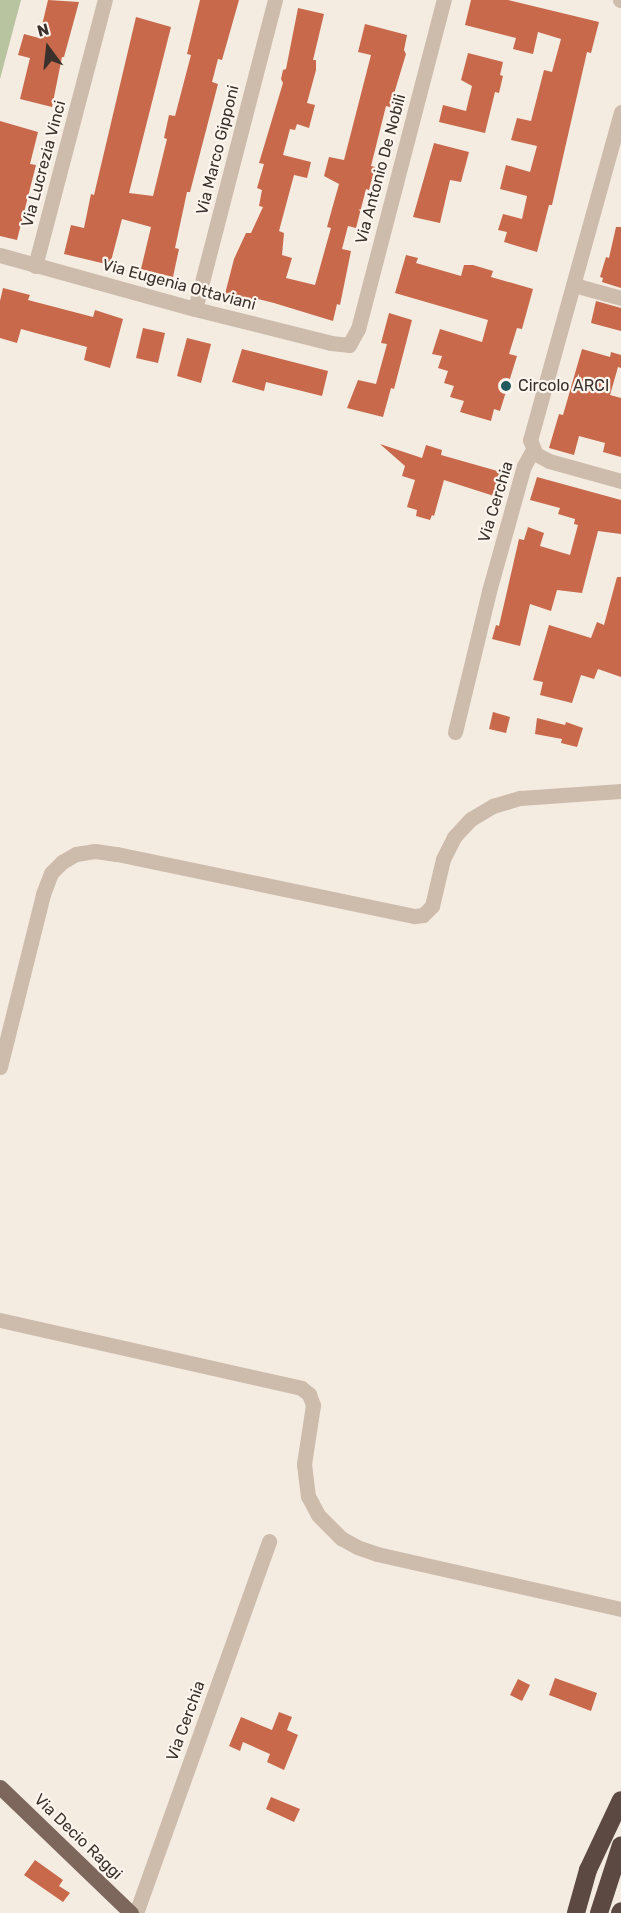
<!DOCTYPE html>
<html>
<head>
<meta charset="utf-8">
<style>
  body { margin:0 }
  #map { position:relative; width:621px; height:1913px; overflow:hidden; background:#f4ebe1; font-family:Rubik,sans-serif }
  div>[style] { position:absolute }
  .green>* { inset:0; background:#b8c4a0 }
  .building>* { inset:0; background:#c8694b }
  .minor>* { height:15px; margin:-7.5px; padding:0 7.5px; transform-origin:7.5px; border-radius:7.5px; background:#cdbbac }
  .major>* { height:15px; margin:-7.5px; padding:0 7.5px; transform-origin:7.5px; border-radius:7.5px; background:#7d675c }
  .highway>* { height:18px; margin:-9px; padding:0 9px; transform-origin:9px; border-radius:9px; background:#5c4a42 }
  .dots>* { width:16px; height:16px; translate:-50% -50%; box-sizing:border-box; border:3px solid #fbf5ee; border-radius:50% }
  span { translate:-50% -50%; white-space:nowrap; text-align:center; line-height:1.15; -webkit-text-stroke:4.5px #fbf5ee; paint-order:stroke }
  .street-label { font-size:16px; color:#3b302b }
  .poi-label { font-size:16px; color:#3b302b }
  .left { translate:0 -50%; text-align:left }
  .north { position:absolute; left:18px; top:18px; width:60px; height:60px; -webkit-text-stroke:4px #fbf5ee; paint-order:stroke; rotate:345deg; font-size:16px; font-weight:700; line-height:24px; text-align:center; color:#3b302b }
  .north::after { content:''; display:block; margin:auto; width:21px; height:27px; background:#3b302b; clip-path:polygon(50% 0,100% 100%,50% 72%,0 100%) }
</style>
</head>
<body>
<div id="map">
  <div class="green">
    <i style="clip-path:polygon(0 0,21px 0,0 79px)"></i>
  </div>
  <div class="building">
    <i style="clip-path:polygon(48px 0,79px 2px,64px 57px,62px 57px,52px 107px,20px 99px,30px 58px,18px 55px,24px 34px,39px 38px)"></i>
    <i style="clip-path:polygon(200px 0,239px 0,222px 60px,218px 59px,212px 82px,218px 84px,190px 192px,187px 192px,175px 248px,179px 249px,173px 277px,141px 269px,151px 227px,122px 219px,110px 265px,64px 254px,71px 225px,84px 228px,91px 194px,94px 195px,136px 17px,171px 27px,129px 193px,153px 196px,167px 139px,164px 138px,169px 115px,175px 116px,191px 55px,187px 54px)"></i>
    <i style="clip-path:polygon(471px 0,508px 0,599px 22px,591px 53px,587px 52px,552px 205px,549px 205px,537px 252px,504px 242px,507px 232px,498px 230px,503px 214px,522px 219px,527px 196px,500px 189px,506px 165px,530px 172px,537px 146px,511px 140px,517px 118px,531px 121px,544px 70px,552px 72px,561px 39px,538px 32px,533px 54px,513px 49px,516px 38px,465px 25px)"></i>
    <i style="clip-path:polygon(298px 8px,324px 14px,313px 60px,316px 60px,316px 70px,307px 103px,315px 105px,309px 128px,297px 124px,295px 130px,290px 129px,283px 155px,311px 162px,307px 178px,294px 175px,279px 231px,284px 233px,282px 255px,292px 258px,286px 278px,315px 285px,331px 228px,327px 227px,339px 184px,324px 176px,329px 157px,344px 160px,371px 55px,358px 52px,365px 24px,407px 35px,404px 50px,406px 54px,390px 107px,386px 106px,371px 166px,375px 167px,369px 190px,366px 189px,356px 228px,348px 226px,342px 249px,351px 251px,340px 305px,337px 304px,333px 321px,274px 303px,258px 299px,257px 302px,225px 294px,234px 259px,246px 233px,251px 233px,263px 207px,259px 206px,262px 190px,257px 188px,264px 164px,259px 163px,283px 83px,281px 79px,283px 70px,286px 69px)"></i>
    <i style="clip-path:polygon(468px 53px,503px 62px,500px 75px,503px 76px,499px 93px,495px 92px,485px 133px,439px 122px,443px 105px,466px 111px,472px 86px,461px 80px)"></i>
    <i style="clip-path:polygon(0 121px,38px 132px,30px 164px,36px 165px,17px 240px,0 236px)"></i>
    <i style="clip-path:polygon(434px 143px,469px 152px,461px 182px,450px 180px,440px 223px,413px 217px)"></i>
    <i style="clip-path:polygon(616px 227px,621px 227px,621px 288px,602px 282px,603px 278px,600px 277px,606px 257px,609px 258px)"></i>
    <i style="clip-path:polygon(406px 255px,418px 258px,416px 263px,461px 276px,464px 265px,473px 265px,493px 271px,491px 277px,533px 289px,522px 329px,517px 328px,509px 354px,517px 356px,500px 411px,494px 409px,491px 421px,460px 412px,464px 401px,450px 397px,454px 386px,444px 383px,448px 371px,438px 368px,442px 356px,432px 354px,440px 329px,482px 342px,488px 320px,395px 293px)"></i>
    <i style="clip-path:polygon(3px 288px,30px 295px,28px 300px,93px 317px,95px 310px,123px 319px,110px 368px,84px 360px,87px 347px,21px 329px,17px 343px,0 338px,0 301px)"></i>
    <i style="clip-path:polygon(596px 301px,621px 308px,621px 331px,591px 323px)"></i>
    <i style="clip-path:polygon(389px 313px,412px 320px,394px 389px,391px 388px,383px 417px,347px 408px,358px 380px,376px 384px,387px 344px,381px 343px)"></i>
    <i style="clip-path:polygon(143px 328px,165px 333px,158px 363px,136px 358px)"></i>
    <i style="clip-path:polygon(187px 338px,211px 344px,201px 383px,177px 376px)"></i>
    <i style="clip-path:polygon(242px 349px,328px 371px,322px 396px,266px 382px,264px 391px,232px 382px)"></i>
    <i style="clip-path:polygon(582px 349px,610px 357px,611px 352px,621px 355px,621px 368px,618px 367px,610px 395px,621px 398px,621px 457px,603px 452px,605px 443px,579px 436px,574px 455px,549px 448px,559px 414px,563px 415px)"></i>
    <i style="clip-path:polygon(380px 444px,422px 458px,426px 445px,442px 450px,441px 455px,501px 472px,494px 496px,444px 480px,434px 516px,432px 515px,430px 520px,416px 516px,417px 510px,407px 507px,415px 480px,402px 476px,405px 466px)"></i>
    <i style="clip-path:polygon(537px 477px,621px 500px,621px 534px,598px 531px,582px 593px,557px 590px,551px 611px,530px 604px,520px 646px,492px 639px,496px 625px,499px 626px,519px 539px,524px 540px,528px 527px,544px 533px,540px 546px,570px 555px,578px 525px,574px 524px,575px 519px,558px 514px,560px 508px,530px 500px)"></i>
    <i style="clip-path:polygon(617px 577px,621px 577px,621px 677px,598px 669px,594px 679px,581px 675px,572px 703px,540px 695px,543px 682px,533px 680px,549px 625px,591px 638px,597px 622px,604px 625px)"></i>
    <i style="clip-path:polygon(493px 712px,510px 717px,506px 733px,489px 729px)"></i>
    <i style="clip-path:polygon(537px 718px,565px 725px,566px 722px,583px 728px,577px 747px,561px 743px,562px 739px,535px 734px)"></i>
    <i style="clip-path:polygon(555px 1678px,597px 1693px,591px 1711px,549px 1695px)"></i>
    <i style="clip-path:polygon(518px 1679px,530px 1685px,522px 1701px,510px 1695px)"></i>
    <i style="clip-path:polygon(279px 1712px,292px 1717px,287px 1730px,298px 1735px,284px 1770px,267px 1762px,270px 1754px,243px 1742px,240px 1751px,229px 1746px,241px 1717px,272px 1730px)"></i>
    <i style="clip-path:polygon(271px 1797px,300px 1809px,294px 1822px,266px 1809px)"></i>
    <i style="clip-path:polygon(35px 1860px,63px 1880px,59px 1886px,70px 1893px,63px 1902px,24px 1875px)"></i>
  </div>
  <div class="minor">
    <i style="left:620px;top:0;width:1px"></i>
    <i style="left:621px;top:112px;width:340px;rotate:105.5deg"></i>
    <i style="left:530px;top:440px;width:15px;rotate:67deg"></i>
    <i style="left:536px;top:454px;width:15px;rotate:28deg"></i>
    <i style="left:549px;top:461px;width:75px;rotate:15.5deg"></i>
    <i style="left:0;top:255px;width:202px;rotate:15.5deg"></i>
    <i style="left:195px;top:309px;width:140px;rotate:14deg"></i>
    <i style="left:331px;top:343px;width:18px;rotate:6deg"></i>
    <i style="left:349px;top:345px;width:18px;rotate:-61deg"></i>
    <i style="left:358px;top:329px;width:340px;rotate:-75.4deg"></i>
    <i style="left:35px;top:266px;width:275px;rotate:-75.3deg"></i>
    <i style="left:574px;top:285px;width:49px;rotate:15.5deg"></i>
    <i style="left:195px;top:309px;width:319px;rotate:-75.5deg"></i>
    <i style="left:455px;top:732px;width:145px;rotate:-76.4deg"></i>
    <i style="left:489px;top:591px;width:130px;rotate:-74.4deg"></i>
    <i style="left:524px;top:466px;width:18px;rotate:-61deg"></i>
    <i style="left:0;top:1067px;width:178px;rotate:-76deg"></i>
    <i style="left:43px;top:894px;width:22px;rotate:-69deg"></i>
    <i style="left:51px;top:873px;width:16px;rotate:-45deg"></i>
    <i style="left:62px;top:862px;width:16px;rotate:-30deg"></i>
    <i style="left:76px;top:854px;width:19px;rotate:-9deg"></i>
    <i style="left:95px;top:851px;width:22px;rotate:8deg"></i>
    <i style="left:117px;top:854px;width:304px;rotate:11.8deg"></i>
    <i style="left:415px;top:916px;width:8px;rotate:-7deg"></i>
    <i style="left:423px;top:915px;width:13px;rotate:-45deg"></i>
    <i style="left:432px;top:906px;width:48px;rotate:-76.8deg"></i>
    <i style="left:443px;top:859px;width:25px;rotate:-63deg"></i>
    <i style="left:454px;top:837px;width:25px;rotate:-47deg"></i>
    <i style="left:471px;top:819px;width:26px;rotate:-31deg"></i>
    <i style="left:493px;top:806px;width:28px;rotate:-17deg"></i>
    <i style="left:520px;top:798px;width:101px;rotate:-4deg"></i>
    <i style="left:0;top:1320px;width:309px;rotate:12.7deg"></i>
    <i style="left:301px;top:1388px;width:10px;rotate:37deg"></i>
    <i style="left:309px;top:1394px;width:12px;rotate:70deg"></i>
    <i style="left:313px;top:1405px;width:60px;rotate:98.7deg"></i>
    <i style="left:304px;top:1464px;width:32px;rotate:83deg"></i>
    <i style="left:308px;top:1496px;width:21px;rotate:62deg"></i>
    <i style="left:318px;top:1515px;width:33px;rotate:45deg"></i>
    <i style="left:341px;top:1538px;width:18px;rotate:29deg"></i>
    <i style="left:357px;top:1547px;width:21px;rotate:19deg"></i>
    <i style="left:377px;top:1554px;width:250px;rotate:12.7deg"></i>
    <i style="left:136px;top:1913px;width:395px;rotate:-70.3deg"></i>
  </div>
  <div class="major">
    <i style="left:0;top:1787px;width:182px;rotate:43.9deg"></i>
  </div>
  <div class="highway">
    <i style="left:576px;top:1913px;width:45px;rotate:-74.4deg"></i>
    <i style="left:588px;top:1870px;width:77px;rotate:-64.8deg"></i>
    <i style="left:599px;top:1913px;width:71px;rotate:-72.1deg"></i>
    <i style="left:620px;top:1913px;width:2px;rotate:-63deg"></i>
  </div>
  <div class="dots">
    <i style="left:506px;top:386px;background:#1f5a5e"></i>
  </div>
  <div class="street-label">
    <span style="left:218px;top:150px;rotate:-76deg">Via Marco Gipponi</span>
    <span style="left:44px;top:164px;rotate:-75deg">Via Lucrezia Vinci</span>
    <span style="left:381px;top:169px;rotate:-75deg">Via Antonio De Nobili</span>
    <span style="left:179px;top:285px;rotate:15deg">Via Eugenia Ottaviani</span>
    <span style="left:496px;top:502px;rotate:-73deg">Via Cerchia</span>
    <span style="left:186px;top:1721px;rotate:-70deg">Via Cerchia</span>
    <span style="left:78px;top:1837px;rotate:44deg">Via Decio Raggi</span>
  </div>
  <div class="poi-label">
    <span class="left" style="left:518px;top:386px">Circolo ARCI</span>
  </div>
  <div class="north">N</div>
</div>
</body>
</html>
